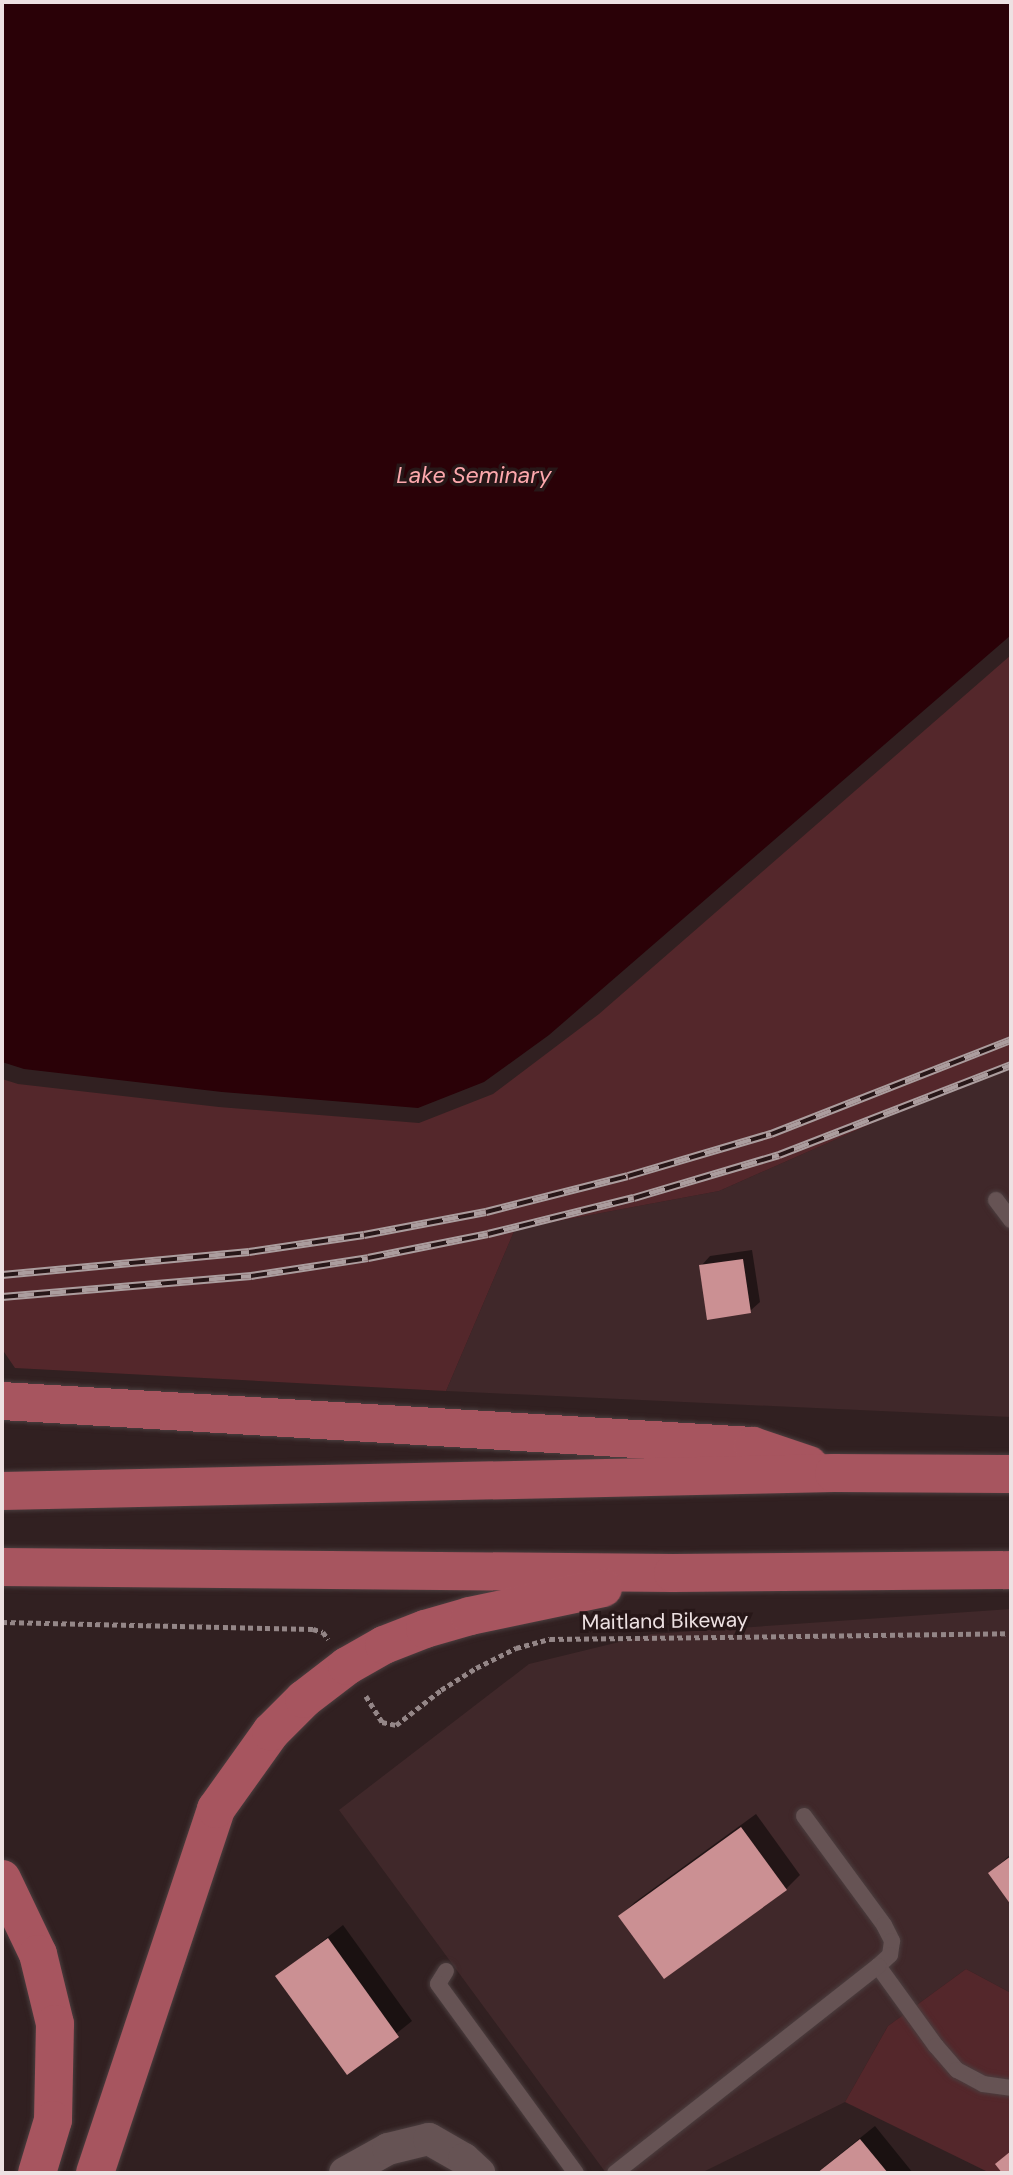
<!DOCTYPE html>
<html>
<head>
<meta charset="utf-8">
<style>
  body { margin:0 }
  #map { position:relative; width:1013px; height:2175px; overflow:hidden; background:#312021; font-family:"DM Sans",sans-serif }
  div>[style] { position:absolute }
  .built>* { inset:0; background:#40282a }
  .green>* { inset:0; background:#54272b }
  .water>* { inset:0; background:#2a0107 }
  .shadow>* { inset:0; background:#0007 }
  .building>* { inset:0; background:#cb9093 }
  .path>* { height:4.5px; margin-top:-2.25px; transform-origin:0; background:repeating-linear-gradient(90deg,#948687 0 5px,transparent 0 8.5px) }
  .roads { filter:drop-shadow(0 0 2px #4b3e3f) drop-shadow(0 0 2px #4b3e3f) }
  .service>* { height:16px; margin:-8px; padding:0 8px; transform-origin:8px; border-radius:8px; background:#665354 }
  .minor>* { height:32px; margin:-16px; padding:0 16px; transform-origin:16px; border-radius:16px; background:#665354 }
  .primary>* { height:38px; margin:-19px; padding:0 19px; transform-origin:19px; border-radius:19px; background:#a7555f }
  .rail>* { height:8px; margin-top:-4px; transform-origin:0; background:repeating-linear-gradient(90deg,#271718 0 16px,#ab9d9e 0 32px); box-sizing:border-box; border-block:2px solid #ab9d9e }
  span { translate:-50% -50%; white-space:nowrap; text-align:center; line-height:1.15; -webkit-text-stroke:7px #271718; paint-order:stroke }
  .street-label { font-size:21px; color:#ede1e2 }
  .water-label { font-size:23px; color:#fda8ad; font-style:italic }
  .frame { position:absolute; inset:0; border:4px solid #ede1e2; pointer-events:none }
</style>
</head>
<body>
<div id="map">
  <div class="built">
    <i style="clip-path:polygon(1011px 1062px,1011px 1417px,446px 1391px,515px 1229px,719px 1191px)"></i>
    <i style="clip-path:polygon(1011px 1609px,1011px 1993px,966px 1969px,888px 2026px,845px 2102px,701px 2173px,606px 2173px,339px 1810px,529px 1664px,652px 1634px)"></i>
  </div>
  <div class="green">
    <i style="clip-path:polygon(1011px 655px,1011px 1062px,719px 1191px,515px 1229px,446px 1391px,15px 1368px,2px 1349px,2px 1079px,18px 1084px,219px 1107px,419px 1123px,493px 1094px,599px 1014px)"></i>
    <i style="clip-path:polygon(966px 1969px,1011px 1993px,1011px 2173px,990px 2173px,845px 2102px,888px 2026px)"></i>
  </div>
  <div class="water">
    <i style="clip-path:polygon(2px 2px,1011px 2px,1011px 635px,549px 1035px,484px 1082px,418px 1108px,222px 1092px,24px 1069px,2px 1062px)"></i>
  </div>
  <div class="shadow">
    <i style="clip-path:polygon(752px 1250px,760px 1302px,750px 1311px,701px 1266px,710px 1256px)"></i>
    <i style="clip-path:polygon(756px 1814px,800px 1875px,786px 1889px,620px 1916px,635px 1902px)"></i>
    <i style="clip-path:polygon(1011px 1854px,1011px 1902px,990px 1873px)"></i>
    <i style="clip-path:polygon(343px 1925px,412px 2021px,347px 2073px,277px 1977px)"></i>
    <i style="clip-path:polygon(875px 2126px,913px 2173px,817px 2173px,819px 2171px)"></i>
  </div>
  <div class="building">
    <i style="clip-path:polygon(743px 1259px,751px 1313px,707px 1320px,699px 1265px)"></i>
    <i style="clip-path:polygon(741px 1827px,787px 1890px,664px 1979px,618px 1916px)"></i>
    <i style="clip-path:polygon(1011px 1856px,1011px 1905px,988px 1873px)"></i>
    <i style="clip-path:polygon(328px 1938px,399px 2037px,347px 2075px,275px 1976px)"></i>
    <i style="clip-path:polygon(860px 2139px,888px 2173px,817px 2173px)"></i>
    <i style="clip-path:polygon(1011px 2151px,1011px 2173px,1002px 2173px,995px 2164px)"></i>
  </div>
  <div class="path">
    <i style="left:2px;top:1622px;width:311px;rotate:1.3deg"></i>
    <i style="left:313px;top:1629px;width:10px;rotate:17deg"></i>
    <i style="left:323px;top:1632px;width:9px;rotate:54deg"></i>
    <i style="left:366px;top:1696px;width:31px;rotate:58deg"></i>
    <i style="left:382px;top:1722px;width:14px;rotate:12deg"></i>
    <i style="left:396px;top:1725px;width:57px;rotate:-37.9deg"></i>
    <i style="left:441px;top:1690px;width:41px;rotate:-32.2deg"></i>
    <i style="left:476px;top:1668px;width:45px;rotate:-26.6deg"></i>
    <i style="left:516px;top:1648px;width:35px;rotate:-15deg"></i>
    <i style="left:550px;top:1639px;width:461px;rotate:-0.7deg"></i>
  </div>
  <div class="roads">
    <div class="service">
      <i style="left:996px;top:1200px;width:25px;rotate:53deg"></i>
      <i style="left:804px;top:1816px;width:135px;rotate:53.7deg"></i>
      <i style="left:884px;top:1925px;width:18px;rotate:63deg"></i>
      <i style="left:892px;top:1941px;width:14px;rotate:98deg"></i>
      <i style="left:890px;top:1955px;width:16px;rotate:137deg"></i>
      <i style="left:878px;top:1966px;width:99px;rotate:54.1deg"></i>
      <i style="left:936px;top:2046px;width:32px;rotate:49deg"></i>
      <i style="left:957px;top:2070px;width:30px;rotate:28deg"></i>
      <i style="left:983px;top:2084px;width:28px;rotate:8deg"></i>
      <i style="left:446px;top:1971px;width:15px;rotate:122deg"></i>
      <i style="left:438px;top:1984px;width:234px;rotate:53.9deg"></i>
      <i style="left:615px;top:2173px;width:335px;rotate:-38.2deg"></i>
    </div>
    <div class="minor">
      <i style="left:345px;top:2173px;width:49px;rotate:-29.2deg"></i>
      <i style="left:388px;top:2149px;width:42px;rotate:-13.7deg"></i>
      <i style="left:429px;top:2139px;width:40px;rotate:29.7deg"></i>
      <i style="left:464px;top:2159px;width:21px;rotate:43deg"></i>
    </div>
    <div class="primary">
      <i style="left:2px;top:1401px;width:752px;rotate:3.43deg"></i>
      <i style="left:753px;top:1446px;width:59px;rotate:18.7deg"></i>
      <i style="left:2px;top:1491px;width:832px;rotate:-1.24deg"></i>
      <i style="left:834px;top:1473px;width:177px;rotate:0.3deg"></i>
      <i style="left:2px;top:1567px;width:671px;rotate:0.51deg"></i>
      <i style="left:673px;top:1573px;width:338px;rotate:-0.5deg"></i>
      <i style="left:2px;top:1879px;width:83px;rotate:64.4deg"></i>
      <i style="left:38px;top:1954px;width:72px;rotate:76.3deg"></i>
      <i style="left:55px;top:2024px;width:96px;rotate:91.2deg"></i>
      <i style="left:53px;top:2120px;width:55px;rotate:106.8deg"></i>
      <i style="left:95px;top:2173px;width:384px;rotate:-71.6deg"></i>
      <i style="left:216px;top:1809px;width:95px;rotate:-54.5deg"></i>
      <i style="left:271px;top:1732px;width:47px;rotate:-45deg"></i>
      <i style="left:304px;top:1699px;width:54px;rotate:-37.5deg"></i>
      <i style="left:347px;top:1666px;width:43px;rotate:-29.6deg"></i>
      <i style="left:384px;top:1645px;width:44px;rotate:-21.3deg"></i>
      <i style="left:425px;top:1629px;width:47px;rotate:-16.1deg"></i>
      <i style="left:470px;top:1616px;width:136px;rotate:-11.9deg"></i>
    </div>
  </div>
  <div class="rail">
    <i style="left:2px;top:1275px;width:248px;rotate:-5.3deg"></i>
    <i style="left:249px;top:1252px;width:116px;rotate:-8.4deg"></i>
    <i style="left:364px;top:1235px;width:124px;rotate:-10.7deg"></i>
    <i style="left:486px;top:1212px;width:146px;rotate:-14.2deg"></i>
    <i style="left:628px;top:1176px;width:149px;rotate:-16.4deg"></i>
    <i style="left:771px;top:1134px;width:258px;rotate:-21.4deg"></i>
    <i style="left:2px;top:1297px;width:250px;rotate:-4.8deg"></i>
    <i style="left:251px;top:1276px;width:118px;rotate:-8.7deg"></i>
    <i style="left:368px;top:1258px;width:122px;rotate:-11.3deg"></i>
    <i style="left:488px;top:1234px;width:150px;rotate:-13.9deg"></i>
    <i style="left:634px;top:1198px;width:151px;rotate:-16.5deg"></i>
    <i style="left:779px;top:1155px;width:249px;rotate:-21.2deg"></i>
  </div>
  <div class="street-label">
    <span style="left:665px;top:1621px;rotate:-1deg">Maitland Bikeway</span>
  </div>
  <div class="water-label">
    <span style="left:474px;top:475px">Lake Seminary</span>
  </div>
  <div class="frame"></div>
</div>
</body>
</html>
